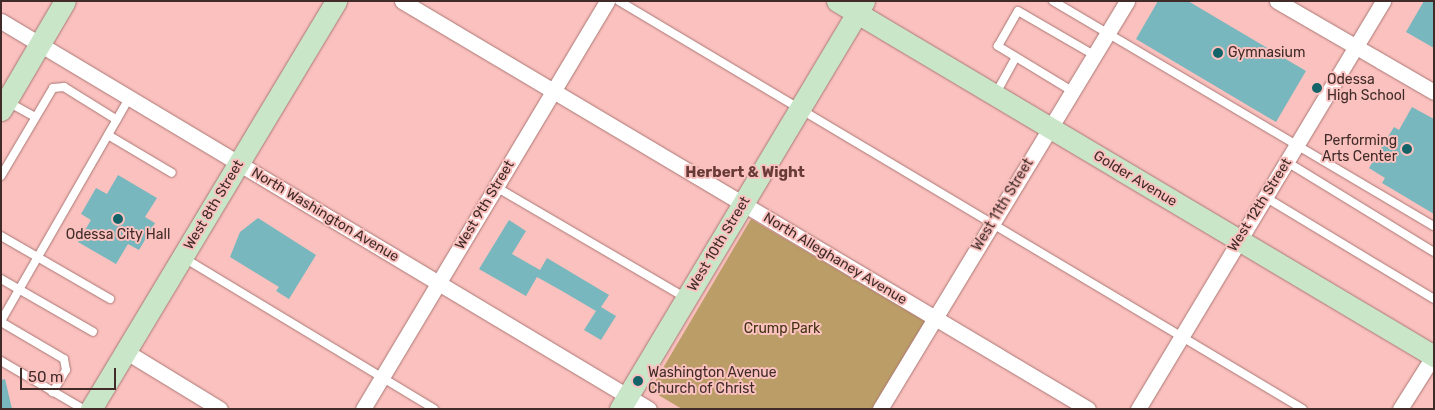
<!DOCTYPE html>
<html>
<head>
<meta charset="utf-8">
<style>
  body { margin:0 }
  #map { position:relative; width:1435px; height:410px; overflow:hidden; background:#fac1be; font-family:Rubik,sans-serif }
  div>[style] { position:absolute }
  .green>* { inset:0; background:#bb9e67 }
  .building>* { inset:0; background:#78b7bd }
  .roads { filter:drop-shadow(0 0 1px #aa7774) drop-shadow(0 0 1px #aa7774) }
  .lane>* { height:8px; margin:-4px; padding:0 4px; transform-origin:4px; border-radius:4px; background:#fff }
  .street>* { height:15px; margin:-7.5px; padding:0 7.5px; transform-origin:7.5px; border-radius:7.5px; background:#fff }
  .secondary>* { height:21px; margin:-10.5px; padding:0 10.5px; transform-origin:10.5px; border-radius:10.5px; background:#cae6c9 }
  .dots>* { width:14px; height:14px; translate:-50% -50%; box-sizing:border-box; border:2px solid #fac1be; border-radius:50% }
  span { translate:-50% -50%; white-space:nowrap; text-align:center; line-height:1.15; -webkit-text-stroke:4px #fac1be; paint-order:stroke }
  .poi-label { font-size:14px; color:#402b29 }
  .left { translate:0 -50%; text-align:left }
  .right { translate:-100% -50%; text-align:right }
  .street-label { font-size:14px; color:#402b29 }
  .park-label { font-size:14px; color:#423211 }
  .neighbourhood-label { font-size:15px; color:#683b39; font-weight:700 }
  .frame { position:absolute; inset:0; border:2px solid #402b29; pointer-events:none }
  .scale { position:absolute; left:20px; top:368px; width:96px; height:22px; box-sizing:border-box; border:2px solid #402b29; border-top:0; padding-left:6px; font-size:15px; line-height:18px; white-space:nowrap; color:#402b29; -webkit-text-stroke:4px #fac1be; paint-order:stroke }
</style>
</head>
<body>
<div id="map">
  <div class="green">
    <i style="clip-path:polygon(751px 219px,926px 322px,875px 409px,682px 409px,650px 390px)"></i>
  </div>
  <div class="building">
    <i style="clip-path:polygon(1158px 1px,1188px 1px,1306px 71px,1276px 122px,1136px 39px)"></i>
    <i style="clip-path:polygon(1424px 1px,1434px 1px,1434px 48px,1406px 32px)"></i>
    <i style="clip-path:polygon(1412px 107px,1434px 119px,1434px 214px,1382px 183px,1385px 178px,1369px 168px,1394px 127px,1399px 130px)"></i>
    <i style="clip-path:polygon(118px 175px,157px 198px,145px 217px,155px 223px,139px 250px,128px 244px,116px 264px,78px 242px,91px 220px,81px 214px,96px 188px,107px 194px)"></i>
    <i style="clip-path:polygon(258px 218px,316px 255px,289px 299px,276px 291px,279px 287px,230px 257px,240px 232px)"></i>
    <i style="clip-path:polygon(509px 220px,526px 231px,512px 254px,540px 270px,547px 258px,609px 295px,601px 307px,616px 316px,601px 340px,584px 330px,596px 311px,562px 291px,537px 277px,526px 296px,479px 269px)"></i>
    <i style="clip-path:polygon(5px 379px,12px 409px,1px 409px,1px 380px)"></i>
  </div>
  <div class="roads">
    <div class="lane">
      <i style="left:619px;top:1px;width:796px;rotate:30.82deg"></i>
      <i style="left:1053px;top:1px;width:442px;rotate:30.6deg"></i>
      <i style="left:1072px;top:91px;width:87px;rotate:-148.7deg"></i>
      <i style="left:998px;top:46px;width:40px;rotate:-60.3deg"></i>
      <i style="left:1018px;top:11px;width:88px;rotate:30.1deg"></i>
      <i style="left:995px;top:95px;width:43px;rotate:-61.1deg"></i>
      <i style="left:8px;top:102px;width:31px;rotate:29deg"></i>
      <i style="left:108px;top:135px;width:74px;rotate:30.7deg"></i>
      <i style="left:1287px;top:162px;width:172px;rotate:31.5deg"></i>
      <i style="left:1px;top:176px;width:102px;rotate:-59.4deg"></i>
      <i style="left:53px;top:88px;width:11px;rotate:-5deg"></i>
      <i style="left:64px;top:87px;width:62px;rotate:31.9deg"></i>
      <i style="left:496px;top:187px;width:218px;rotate:30.3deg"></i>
      <i style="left:1265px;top:197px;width:197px;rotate:31.1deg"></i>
      <i style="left:1px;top:236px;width:126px;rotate:30deg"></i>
      <i style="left:184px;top:258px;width:292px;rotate:31.1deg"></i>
      <i style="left:1px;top:279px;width:106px;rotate:29.9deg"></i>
      <i style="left:1px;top:321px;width:258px;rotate:-60.1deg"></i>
      <i style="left:1px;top:322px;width:73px;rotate:30.4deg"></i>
      <i style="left:64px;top:359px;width:11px;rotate:80deg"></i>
      <i style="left:66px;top:370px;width:26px;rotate:121deg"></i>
      <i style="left:1px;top:361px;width:95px;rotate:30.3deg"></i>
    </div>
    <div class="street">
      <i style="left:402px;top:1px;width:798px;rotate:30.74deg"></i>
      <i style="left:1277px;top:1px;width:181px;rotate:30.1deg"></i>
      <i style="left:1px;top:21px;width:755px;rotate:30.91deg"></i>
      <i style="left:125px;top:351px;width:111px;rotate:31.4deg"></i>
      <i style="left:363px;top:409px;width:475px;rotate:-59.1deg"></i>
      <i style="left:880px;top:409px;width:477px;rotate:-58.8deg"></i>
      <i style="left:1138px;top:409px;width:476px;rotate:-59deg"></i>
      <i style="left:1400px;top:409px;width:64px;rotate:-57.8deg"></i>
    </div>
    <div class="secondary">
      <i style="left:837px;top:1px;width:695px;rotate:30.74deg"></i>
      <i style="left:1px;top:110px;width:126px;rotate:-59.6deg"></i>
      <i style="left:91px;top:409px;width:476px;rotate:-59deg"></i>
      <i style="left:620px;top:409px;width:475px;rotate:-59.1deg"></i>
    </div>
  </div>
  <div class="dots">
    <i style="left:1218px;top:53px;background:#146369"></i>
    <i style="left:1317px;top:88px;background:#146369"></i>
    <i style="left:1407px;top:149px;background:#146369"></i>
    <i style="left:118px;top:219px;background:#146369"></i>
    <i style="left:638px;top:381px;background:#146369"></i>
  </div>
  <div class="poi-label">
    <span class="left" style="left:1228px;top:53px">Gymnasium</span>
    <span class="left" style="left:1327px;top:88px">Odessa<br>High School</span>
    <span class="right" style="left:1397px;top:149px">Performing<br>Arts Center</span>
    <span style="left:118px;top:235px">Odessa City Hall</span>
    <span class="left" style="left:648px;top:381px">Washington Avenue<br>Church of Christ</span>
  </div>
  <div class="street-label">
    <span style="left:1135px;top:179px;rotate:31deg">Golder Avenue</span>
    <span style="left:214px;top:205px;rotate:-59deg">West 8th Street</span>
    <span style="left:485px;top:205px;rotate:-59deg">West 9th Street</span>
    <span style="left:1003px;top:205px;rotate:-59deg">West 11th Street</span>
    <span style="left:1260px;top:205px;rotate:-58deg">West 12th Street</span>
    <span style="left:325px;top:215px;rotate:31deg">North Washington Avenue</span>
    <span style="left:719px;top:244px;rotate:-59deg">West 10th Street</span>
    <span style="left:835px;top:259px;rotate:31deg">North Alleghaney Avenue</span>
  </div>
  <div class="park-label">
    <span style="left:782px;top:329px">Crump Park</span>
  </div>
  <div class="neighbourhood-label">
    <span style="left:745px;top:173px">Herbert &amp; Wight</span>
  </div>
  <div class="frame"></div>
  <div class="scale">50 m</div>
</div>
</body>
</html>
